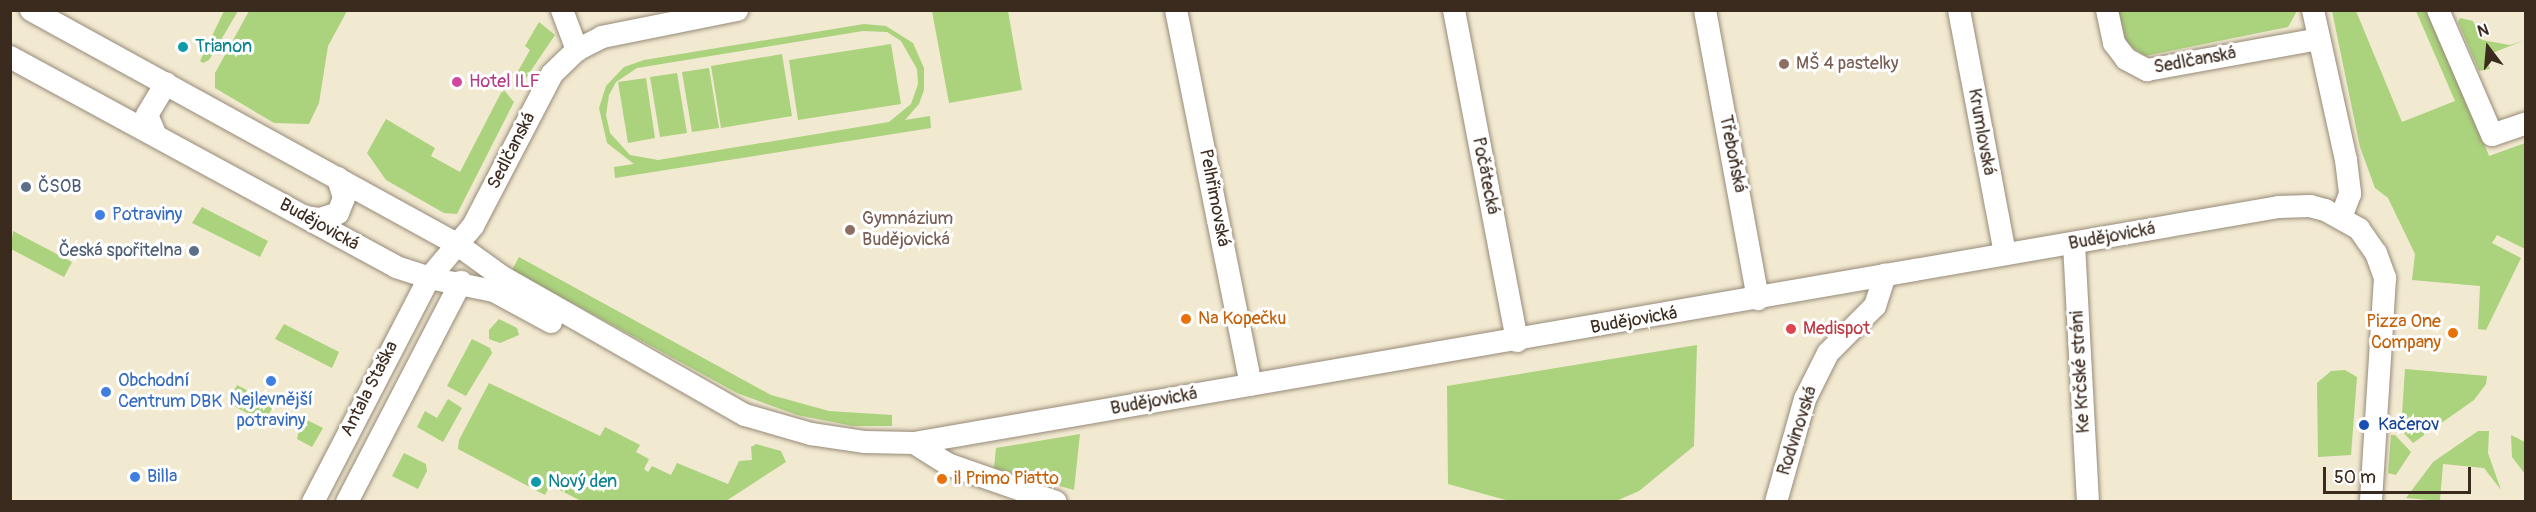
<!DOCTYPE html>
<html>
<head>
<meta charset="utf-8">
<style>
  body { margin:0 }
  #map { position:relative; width:2536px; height:512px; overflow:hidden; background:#f2e9d1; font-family:Pangolin,sans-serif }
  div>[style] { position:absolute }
  .green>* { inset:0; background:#abd27d }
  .roads { filter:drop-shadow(0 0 2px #968a78) drop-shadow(0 0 2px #968a78) }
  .minor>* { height:22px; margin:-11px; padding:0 11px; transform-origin:11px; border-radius:11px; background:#fff }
  .dots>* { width:16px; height:16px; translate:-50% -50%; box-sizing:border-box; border:3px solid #fff; border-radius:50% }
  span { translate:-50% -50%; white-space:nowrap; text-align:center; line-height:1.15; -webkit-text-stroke:6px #fff; paint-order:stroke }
  .culture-label { font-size:18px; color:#0d838f }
  .left { translate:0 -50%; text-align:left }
  .street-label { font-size:18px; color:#3b2a1e }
  .education-label { font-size:18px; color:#785e54 }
  .hotel-label { font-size:18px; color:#b23c85 }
  .service-label { font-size:18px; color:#4e5e75 }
  .right { translate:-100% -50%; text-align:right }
  .shop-label { font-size:18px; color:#366cbe }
  .food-label { font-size:18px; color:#c56008 }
  .health-label { font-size:18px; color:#be3a42 }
  .transit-label { font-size:18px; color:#164399 }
  .frame { position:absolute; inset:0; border:12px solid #3b2a1e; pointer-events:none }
  .north { position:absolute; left:2458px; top:18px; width:60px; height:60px; -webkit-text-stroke:4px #fff; paint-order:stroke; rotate:344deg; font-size:16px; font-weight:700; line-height:24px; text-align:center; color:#3b2a1e }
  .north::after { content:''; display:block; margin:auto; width:21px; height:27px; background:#3b2a1e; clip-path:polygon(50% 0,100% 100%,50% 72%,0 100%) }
  .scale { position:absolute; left:2323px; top:467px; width:148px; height:27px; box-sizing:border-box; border:3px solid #3b2a1e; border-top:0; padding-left:8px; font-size:18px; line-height:21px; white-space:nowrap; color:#3b2a1e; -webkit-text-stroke:4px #fff; paint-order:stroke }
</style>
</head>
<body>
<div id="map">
  <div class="green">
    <i style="clip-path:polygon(224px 11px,238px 11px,209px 60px,203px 63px,200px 61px)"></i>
    <i style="clip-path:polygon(249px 11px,347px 11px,328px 46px,319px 103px,309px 124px,274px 123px,215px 88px,215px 73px)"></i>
    <i style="clip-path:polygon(932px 11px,1008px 11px,1022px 90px,949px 103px)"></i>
    <i style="clip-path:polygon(2118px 11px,2297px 11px,2288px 27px,2145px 56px,2127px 44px)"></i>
    <i style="clip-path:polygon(2332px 11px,2356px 11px,2402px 122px,2455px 101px,2416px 11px,2433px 11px,2489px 156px,2525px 143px,2525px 249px,2497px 235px,2492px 243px,2521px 258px,2486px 330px,2478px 329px,2480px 286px,2412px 280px,2415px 254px,2388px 198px,2375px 188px,2360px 147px)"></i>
    <i style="clip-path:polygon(2460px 18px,2473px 21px,2482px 40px,2510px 45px,2525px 40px,2485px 56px,2490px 69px,2479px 71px,2458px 22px)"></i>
    <i style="clip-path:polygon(539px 22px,555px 35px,526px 78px,517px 73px,530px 50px,525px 46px)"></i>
    <i style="clip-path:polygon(evenodd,864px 24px,886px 26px,913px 43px,924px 68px,924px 90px,919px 104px,905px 120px,930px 116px,931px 128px,615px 178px,614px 167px,634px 164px,607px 143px,599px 108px,606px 86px,624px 67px,644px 60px,864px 24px,863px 31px,887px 32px,901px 41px,917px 69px,918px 84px,911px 104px,889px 122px,658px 160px,630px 155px,610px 133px,606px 115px,609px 95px,616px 82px,637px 68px,863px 31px)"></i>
    <i style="clip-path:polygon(891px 44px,901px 104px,798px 120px,789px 60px)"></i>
    <i style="clip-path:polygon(782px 54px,792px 116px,721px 128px,711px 66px)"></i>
    <i style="clip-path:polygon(709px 68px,719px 128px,692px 132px,682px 72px)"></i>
    <i style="clip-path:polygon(677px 73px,687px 133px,660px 137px,650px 77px)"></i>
    <i style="clip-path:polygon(646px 78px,655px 138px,628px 143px,618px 82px)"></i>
    <i style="clip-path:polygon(503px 89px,514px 102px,457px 214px,444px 213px,386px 180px,367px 153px,386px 119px,435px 148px,431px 156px,460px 172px)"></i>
    <i style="clip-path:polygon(202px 207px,268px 241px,260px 257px,192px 223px)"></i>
    <i style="clip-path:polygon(13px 231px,72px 262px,64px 277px,11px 249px)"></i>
    <i style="clip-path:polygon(519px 257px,771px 395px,829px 411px,892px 415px,892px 426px,853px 426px,797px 415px,737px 393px,512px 270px)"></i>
    <i style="clip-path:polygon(499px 319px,517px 328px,519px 335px,500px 343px,489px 339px,489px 330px)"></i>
    <i style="clip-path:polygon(284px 324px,339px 352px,332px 368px,275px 339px)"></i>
    <i style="clip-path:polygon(472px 339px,490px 348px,492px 353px,466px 396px,447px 386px)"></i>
    <i style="clip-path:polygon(1697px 345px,1694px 446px,1639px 491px,1616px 501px,1513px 502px,1448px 484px,1447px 386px)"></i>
    <i style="clip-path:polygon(2405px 369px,2487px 376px,2486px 384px,2474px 400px,2413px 443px,2401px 430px)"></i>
    <i style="clip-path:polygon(2345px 370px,2357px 377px,2351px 455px,2318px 457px,2317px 383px,2331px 371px)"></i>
    <i style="clip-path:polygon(489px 383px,600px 436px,605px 427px,640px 445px,636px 452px,649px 459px,644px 469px,648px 472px,652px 466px,671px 475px,677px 463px,728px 484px,739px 461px,752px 460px,751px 447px,756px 444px,781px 451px,786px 462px,726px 501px,581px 501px,550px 485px,545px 495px,458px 449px,459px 440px)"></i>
    <i style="clip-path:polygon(237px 385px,274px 404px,265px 422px,228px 403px)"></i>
    <i style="clip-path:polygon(448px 399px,462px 408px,443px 442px,417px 427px,425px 411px,437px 418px)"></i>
    <i style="clip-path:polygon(297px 415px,323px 428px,312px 447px,297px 439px,299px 430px,293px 424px)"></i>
    <i style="clip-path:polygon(2478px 431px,2489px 431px,2488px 453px,2501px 490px,2484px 468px,2443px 464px,2440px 501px,2406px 498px,2433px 462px)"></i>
    <i style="clip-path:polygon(1080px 434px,1074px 490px,994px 468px,996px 448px)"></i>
    <i style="clip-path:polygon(2391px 435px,2395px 435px,2411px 452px,2396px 475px,2388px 473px)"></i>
    <i style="clip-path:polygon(2511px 435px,2525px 442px,2525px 474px,2512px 457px)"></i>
    <i style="clip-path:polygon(404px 453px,426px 464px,427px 471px,418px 489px,392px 476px)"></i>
  </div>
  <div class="roads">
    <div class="minor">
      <i style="left:31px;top:10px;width:487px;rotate:28.8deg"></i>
      <i style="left:458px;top:245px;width:53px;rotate:35.8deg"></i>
      <i style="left:501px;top:276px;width:281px;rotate:29.7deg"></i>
      <i style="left:745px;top:415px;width:69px;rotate:16.1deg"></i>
      <i style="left:811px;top:434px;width:55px;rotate:8.4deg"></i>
      <i style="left:865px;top:442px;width:49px;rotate:1.2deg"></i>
      <i style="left:914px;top:443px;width:1385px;rotate:-9.81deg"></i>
      <i style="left:2279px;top:207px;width:31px;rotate:-2deg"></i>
      <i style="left:2310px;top:206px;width:16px;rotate:15deg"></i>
      <i style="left:2325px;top:210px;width:39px;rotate:29deg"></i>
      <i style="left:2359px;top:229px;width:29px;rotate:55deg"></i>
      <i style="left:2376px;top:253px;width:27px;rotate:70deg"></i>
      <i style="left:2385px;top:278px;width:224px;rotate:93.6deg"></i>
      <i style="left:562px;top:10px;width:43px;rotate:69.4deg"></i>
      <i style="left:1176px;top:10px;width:382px;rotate:78.7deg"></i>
      <i style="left:1454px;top:10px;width:337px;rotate:79.2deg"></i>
      <i style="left:1705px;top:10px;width:294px;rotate:79.6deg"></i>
      <i style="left:1959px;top:10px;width:248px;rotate:79.3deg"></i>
      <i style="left:2107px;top:10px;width:34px;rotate:78deg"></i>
      <i style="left:2114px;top:43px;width:20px;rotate:53deg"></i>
      <i style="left:2126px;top:59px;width:24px;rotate:28deg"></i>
      <i style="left:2147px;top:70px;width:175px;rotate:-10.2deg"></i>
      <i style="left:2313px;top:10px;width:154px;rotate:77.6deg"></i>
      <i style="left:2346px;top:160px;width:34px;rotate:83deg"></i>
      <i style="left:2350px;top:194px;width:25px;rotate:111deg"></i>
      <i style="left:2438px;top:10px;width:136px;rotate:66.6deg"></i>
      <i style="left:2492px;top:135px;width:36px;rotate:-19deg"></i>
      <i style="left:10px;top:57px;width:439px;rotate:28.5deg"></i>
      <i style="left:396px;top:267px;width:35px;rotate:18deg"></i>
      <i style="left:429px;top:278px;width:66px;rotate:11.3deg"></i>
      <i style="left:494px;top:291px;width:65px;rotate:28.5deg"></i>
      <i style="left:156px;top:136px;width:23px;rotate:-113deg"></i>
      <i style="left:147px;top:115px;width:37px;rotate:-59deg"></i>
      <i style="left:305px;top:217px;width:15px;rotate:8deg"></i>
      <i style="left:320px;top:219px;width:19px;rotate:-18deg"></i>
      <i style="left:338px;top:213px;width:16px;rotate:-68deg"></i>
      <i style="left:344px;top:198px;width:21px;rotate:-107deg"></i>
      <i style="left:2074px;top:244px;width:258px;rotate:86.9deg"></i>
      <i style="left:914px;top:443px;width:39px;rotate:32deg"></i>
      <i style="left:947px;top:464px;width:115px;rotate:19.2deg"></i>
      <i style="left:313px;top:502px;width:252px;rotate:-62.6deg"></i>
      <i style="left:429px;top:278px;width:68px;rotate:-49.8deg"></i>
      <i style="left:473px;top:226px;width:171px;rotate:-62.5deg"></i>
      <i style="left:552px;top:74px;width:35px;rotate:-44deg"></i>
      <i style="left:577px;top:50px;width:28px;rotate:-27deg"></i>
      <i style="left:602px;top:37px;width:138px;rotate:-11.3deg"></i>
      <i style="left:347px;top:502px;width:248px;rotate:-62.6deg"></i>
      <i style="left:1776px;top:502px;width:107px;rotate:-74.3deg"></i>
      <i style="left:1805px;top:399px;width:51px;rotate:-63.4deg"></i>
      <i style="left:1828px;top:353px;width:66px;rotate:-45deg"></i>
      <i style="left:1875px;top:306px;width:33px;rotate:-72deg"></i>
    </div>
  </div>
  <div class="dots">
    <i style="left:183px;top:47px;background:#0f9aa8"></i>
    <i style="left:1784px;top:64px;background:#8d6e63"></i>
    <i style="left:457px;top:82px;background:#d1479c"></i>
    <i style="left:26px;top:187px;background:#5c6f8a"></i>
    <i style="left:100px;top:215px;background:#3f7fe0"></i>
    <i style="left:850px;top:230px;background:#8d6e63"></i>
    <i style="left:194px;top:251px;background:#5c6f8a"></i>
    <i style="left:1186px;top:319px;background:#e8710a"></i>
    <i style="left:1791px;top:329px;background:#e0444e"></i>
    <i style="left:2453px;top:333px;background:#e8710a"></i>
    <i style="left:271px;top:381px;background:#3f7fe0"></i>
    <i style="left:106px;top:392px;background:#3f7fe0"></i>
    <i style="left:2364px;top:425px;background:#1a4fb4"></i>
    <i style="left:135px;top:477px;background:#3f7fe0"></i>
    <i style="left:942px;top:479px;background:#e8710a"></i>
    <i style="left:536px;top:482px;background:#0f9aa8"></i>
  </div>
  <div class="culture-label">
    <span class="left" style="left:195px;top:47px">Trianon</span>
    <span class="left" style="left:548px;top:482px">Nový den</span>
  </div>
  <div class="street-label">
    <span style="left:2195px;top:61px;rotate:-10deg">Sedlčanská</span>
    <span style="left:1981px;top:132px;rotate:80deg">Krumlovská</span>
    <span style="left:512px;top:151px;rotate:-63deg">Sedlčanská</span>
    <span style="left:1732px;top:154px;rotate:79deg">Třeboňská</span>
    <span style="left:1485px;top:176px;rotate:79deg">Počátecká</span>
    <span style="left:1214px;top:198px;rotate:79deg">Pelhřimovská</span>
    <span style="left:319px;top:225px;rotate:29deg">Budějovická</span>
    <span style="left:2112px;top:237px;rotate:-10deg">Budějovická</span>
    <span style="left:1634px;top:321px;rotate:-10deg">Budějovická</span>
    <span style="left:2081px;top:372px;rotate:-93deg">Ke Krčské stráni</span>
    <span style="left:370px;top:389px;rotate:-63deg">Antala Staška</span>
    <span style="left:1154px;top:402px;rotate:-10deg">Budějovická</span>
    <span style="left:1798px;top:431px;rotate:-72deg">Rodvinovská</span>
  </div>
  <div class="education-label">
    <span class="left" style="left:1796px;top:64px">MŠ 4 pastelky</span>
    <span class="left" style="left:862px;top:230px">Gymnázium<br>Budějovická</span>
  </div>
  <div class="hotel-label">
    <span class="left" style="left:469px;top:82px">Hotel ILF</span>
  </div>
  <div class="service-label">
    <span class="left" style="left:38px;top:187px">ČSOB</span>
    <span class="right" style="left:182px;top:251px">Česká spořitelna</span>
  </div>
  <div class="shop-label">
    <span class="left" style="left:112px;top:215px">Potraviny</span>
    <span class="left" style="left:118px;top:392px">Obchodní<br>Centrum DBK</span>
    <span style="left:271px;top:411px">Nejlevnější<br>potraviny</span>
    <span class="left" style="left:147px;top:477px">Billa</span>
  </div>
  <div class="food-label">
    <span class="left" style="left:1198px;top:319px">Na Kopečku</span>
    <span class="right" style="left:2441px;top:333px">Pizza One<br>Company</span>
    <span class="left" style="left:954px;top:479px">il Primo Piatto</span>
  </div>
  <div class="health-label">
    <span class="left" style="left:1803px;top:329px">Medispot</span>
  </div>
  <div class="transit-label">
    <span class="left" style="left:2378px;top:425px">Kačerov</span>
  </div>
  <div class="frame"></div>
  <div class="north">N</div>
  <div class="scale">50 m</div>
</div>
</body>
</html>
